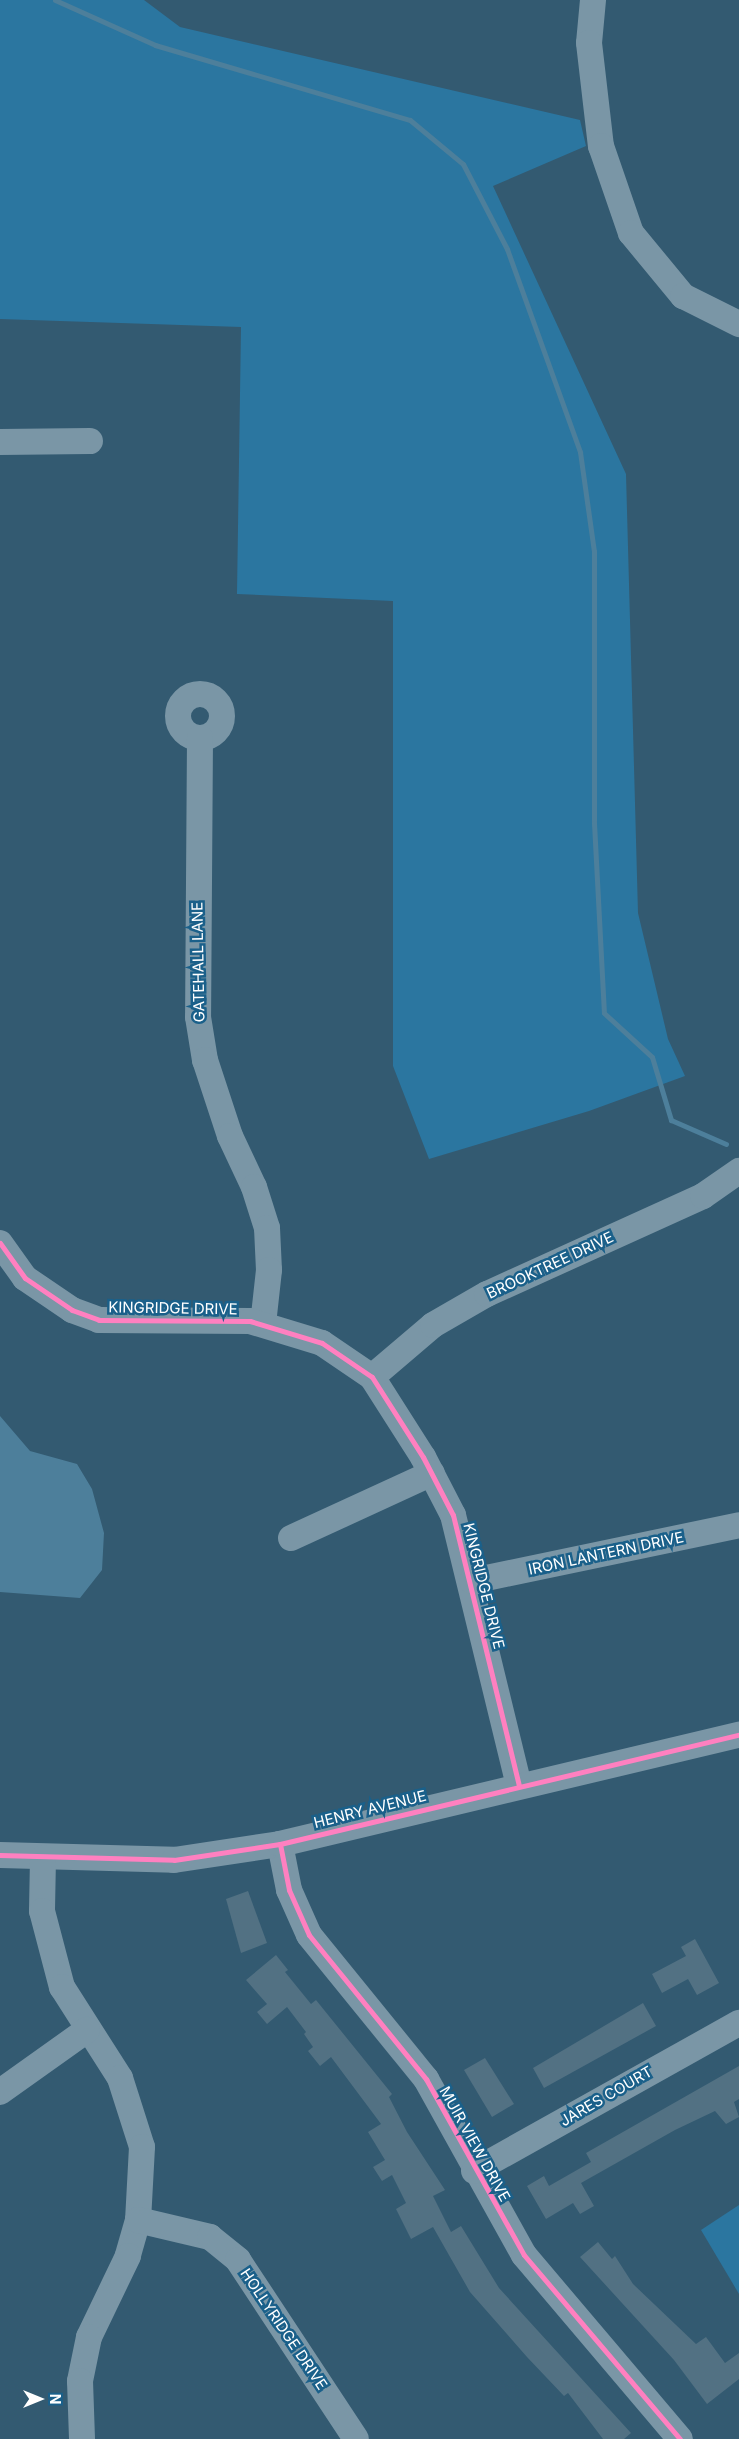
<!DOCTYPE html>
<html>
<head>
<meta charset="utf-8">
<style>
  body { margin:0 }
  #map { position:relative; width:739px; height:2439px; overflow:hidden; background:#335a71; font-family:Inter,sans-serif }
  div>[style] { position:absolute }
  .green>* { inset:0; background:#2b76a0 }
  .water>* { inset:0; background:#4d7f9b }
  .stream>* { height:5px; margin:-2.5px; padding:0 2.5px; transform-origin:2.5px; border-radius:2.5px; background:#4d7f9b }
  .building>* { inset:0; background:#527183 }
  .minor>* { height:26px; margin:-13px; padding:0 13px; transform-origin:13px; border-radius:13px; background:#7a96a6 }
  .minor>.ring { margin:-13px; padding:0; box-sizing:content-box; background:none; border:26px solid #7a96a6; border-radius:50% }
  .cycleway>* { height:5px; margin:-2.5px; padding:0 2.5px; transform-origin:2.5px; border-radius:2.5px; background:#ff80c0 }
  span { translate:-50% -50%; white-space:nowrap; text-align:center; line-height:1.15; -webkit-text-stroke:5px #1a608a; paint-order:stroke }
  .street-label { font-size:15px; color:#fff }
  .north { position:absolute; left:15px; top:2374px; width:50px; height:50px; -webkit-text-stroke:4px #1a608a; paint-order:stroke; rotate:90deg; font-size:14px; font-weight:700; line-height:20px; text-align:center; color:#fff }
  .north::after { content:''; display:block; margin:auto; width:18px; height:22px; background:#fff; clip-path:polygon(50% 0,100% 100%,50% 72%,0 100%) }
</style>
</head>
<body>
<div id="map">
  <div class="green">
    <i style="clip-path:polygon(0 0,144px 0,180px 27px,580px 120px,586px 146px,493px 186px,626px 474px,638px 913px,668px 1039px,685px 1076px,589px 1111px,429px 1159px,393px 1066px,393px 601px,237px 594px,241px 327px,0 319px)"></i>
    <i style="clip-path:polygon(739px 2205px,739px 2294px,701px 2230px)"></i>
  </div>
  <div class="water">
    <i style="clip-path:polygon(0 1416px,30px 1451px,77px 1464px,92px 1489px,104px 1533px,102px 1570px,80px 1598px,0 1592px)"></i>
  </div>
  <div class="stream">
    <i style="left:55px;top:0;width:110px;rotate:24.2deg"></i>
    <i style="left:155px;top:45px;width:266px;rotate:16.4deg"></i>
    <i style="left:410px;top:120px;width:69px;rotate:39.7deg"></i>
    <i style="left:463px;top:164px;width:96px;rotate:62.6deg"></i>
    <i style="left:507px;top:249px;width:216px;rotate:70.2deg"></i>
    <i style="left:580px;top:452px;width:100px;rotate:82deg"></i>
    <i style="left:594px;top:551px;width:272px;rotate:90deg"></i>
    <i style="left:594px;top:823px;width:190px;rotate:87deg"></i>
    <i style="left:604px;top:1013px;width:65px;rotate:42.5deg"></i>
    <i style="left:652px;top:1057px;width:66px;rotate:73.2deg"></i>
    <i style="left:671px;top:1120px;width:60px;rotate:23.6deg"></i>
  </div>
  <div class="building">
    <i style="clip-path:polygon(248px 1891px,267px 1943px,241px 1953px,226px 1899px)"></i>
    <i style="clip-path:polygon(695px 1939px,719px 1983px,697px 1995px,688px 1979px,662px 1993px,652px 1974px,686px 1956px,681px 1947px)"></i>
    <i style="clip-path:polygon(276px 1955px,288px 1970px,285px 1972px,311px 2004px,316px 2000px,392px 2094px,389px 2097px,407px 2132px,445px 2190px,433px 2196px,451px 2232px,461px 2226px,499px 2288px,631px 2433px,624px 2439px,603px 2439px,568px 2393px,564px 2396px,527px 2357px,470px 2292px,433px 2227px,411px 2239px,396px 2209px,406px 2203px,392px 2175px,382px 2181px,373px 2167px,385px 2160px,368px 2132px,381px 2124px,331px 2057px,320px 2066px,308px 2051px,313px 2047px,304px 2034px,306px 2032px,287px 2007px,267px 2024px,257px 2012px,267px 2004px,246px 1980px)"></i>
    <i style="clip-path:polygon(643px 2003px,656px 2026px,544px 2088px,533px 2068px)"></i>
    <i style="clip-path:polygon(485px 2058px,514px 2104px,492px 2117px,464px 2070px)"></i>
    <i style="clip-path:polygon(739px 2066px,739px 2099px,734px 2102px,739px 2117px,726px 2124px,715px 2111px,675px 2130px,581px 2183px,594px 2206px,580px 2214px,573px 2203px,546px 2219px,527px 2186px,544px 2176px,549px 2186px,591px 2162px,586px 2153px)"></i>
    <i style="clip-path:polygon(598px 2242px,612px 2259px,615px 2256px,633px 2284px,696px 2344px,706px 2337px,725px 2363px,739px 2353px,739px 2379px,707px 2404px,674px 2360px,580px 2257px)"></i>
  </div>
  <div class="minor">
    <i style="left:593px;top:0;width:43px;rotate:95.3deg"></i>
    <i style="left:589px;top:43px;width:104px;rotate:83.4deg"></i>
    <i style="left:601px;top:146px;width:92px;rotate:71deg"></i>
    <i style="left:631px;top:233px;width:82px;rotate:50.5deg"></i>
    <i style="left:683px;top:296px;width:63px;rotate:26.6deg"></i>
    <i style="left:0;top:442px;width:90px;rotate:-0.6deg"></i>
    <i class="ring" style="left:178px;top:694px;width:18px;height:18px"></i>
    <i style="left:200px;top:738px;width:279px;rotate:90.4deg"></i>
    <i style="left:198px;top:1017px;width:44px;rotate:80.8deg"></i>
    <i style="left:205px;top:1060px;width:80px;rotate:71.8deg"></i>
    <i style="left:230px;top:1136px;width:56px;rotate:64.8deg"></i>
    <i style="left:254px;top:1187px;width:43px;rotate:72.4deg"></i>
    <i style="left:267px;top:1228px;width:42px;rotate:87.3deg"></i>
    <i style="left:269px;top:1270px;width:54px;rotate:96.3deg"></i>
    <i style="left:0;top:1243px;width:43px;rotate:54.5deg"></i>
    <i style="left:25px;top:1278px;width:57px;rotate:34.2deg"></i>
    <i style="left:72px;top:1310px;width:29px;rotate:20deg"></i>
    <i style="left:99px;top:1320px;width:151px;rotate:0.4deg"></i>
    <i style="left:250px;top:1321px;width:75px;rotate:17deg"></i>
    <i style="left:322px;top:1343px;width:60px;rotate:34.2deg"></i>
    <i style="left:372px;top:1377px;width:95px;rotate:57.5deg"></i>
    <i style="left:423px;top:1457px;width:65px;rotate:62.7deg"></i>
    <i style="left:453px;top:1515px;width:279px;rotate:76.3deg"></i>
    <i style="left:372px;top:1377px;width:80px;rotate:-40.4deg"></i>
    <i style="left:433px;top:1325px;width:62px;rotate:-29.9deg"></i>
    <i style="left:487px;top:1294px;width:237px;rotate:-24.4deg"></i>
    <i style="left:703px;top:1196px;width:44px;rotate:-34.8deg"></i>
    <i style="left:291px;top:1538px;width:155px;rotate:-24.7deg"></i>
    <i style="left:472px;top:1581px;width:273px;rotate:-11.8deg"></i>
    <i style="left:280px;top:1844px;width:47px;rotate:78.9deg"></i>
    <i style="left:289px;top:1890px;width:49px;rotate:66deg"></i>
    <i style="left:309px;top:1935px;width:186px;rotate:50.9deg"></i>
    <i style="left:426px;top:2079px;width:201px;rotate:60.9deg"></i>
    <i style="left:524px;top:2255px;width:241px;rotate:49.7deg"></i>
    <i style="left:0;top:1855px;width:174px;rotate:1.6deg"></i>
    <i style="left:174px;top:1860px;width:107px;rotate:-8.6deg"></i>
    <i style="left:280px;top:1844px;width:472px;rotate:-13.4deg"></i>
    <i style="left:43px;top:1858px;width:53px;rotate:91.1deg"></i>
    <i style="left:42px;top:1911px;width:79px;rotate:75.3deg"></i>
    <i style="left:62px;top:1987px;width:108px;rotate:57.5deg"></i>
    <i style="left:120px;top:2078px;width:72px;rotate:72.3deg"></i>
    <i style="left:142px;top:2147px;width:73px;rotate:93.1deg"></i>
    <i style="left:138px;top:2220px;width:37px;rotate:106deg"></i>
    <i style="left:128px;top:2256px;width:90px;rotate:115.7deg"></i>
    <i style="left:89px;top:2337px;width:45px;rotate:101.6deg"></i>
    <i style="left:80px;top:2381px;width:58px;rotate:88deg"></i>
    <i style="left:0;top:2092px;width:107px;rotate:-35.5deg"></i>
    <i style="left:474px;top:2171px;width:304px;rotate:-29.2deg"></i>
    <i style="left:138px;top:2220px;width:74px;rotate:13.3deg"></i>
    <i style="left:210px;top:2237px;width:36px;rotate:39deg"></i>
    <i style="left:238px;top:2260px;width:214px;rotate:56.6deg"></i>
  </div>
  <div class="cycleway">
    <i style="left:0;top:1243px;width:43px;rotate:54.5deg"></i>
    <i style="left:25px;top:1278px;width:57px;rotate:34.2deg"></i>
    <i style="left:72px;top:1310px;width:29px;rotate:20deg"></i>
    <i style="left:99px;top:1320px;width:151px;rotate:0.4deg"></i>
    <i style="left:250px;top:1321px;width:75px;rotate:17deg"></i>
    <i style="left:322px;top:1343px;width:60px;rotate:34.2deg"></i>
    <i style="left:372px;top:1377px;width:95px;rotate:57.5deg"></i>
    <i style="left:423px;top:1457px;width:65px;rotate:62.7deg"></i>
    <i style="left:453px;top:1515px;width:279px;rotate:76.3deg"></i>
    <i style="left:280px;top:1844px;width:47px;rotate:78.9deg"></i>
    <i style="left:289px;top:1890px;width:49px;rotate:66deg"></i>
    <i style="left:309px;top:1935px;width:186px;rotate:50.9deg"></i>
    <i style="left:426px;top:2079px;width:201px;rotate:60.9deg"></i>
    <i style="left:524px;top:2255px;width:241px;rotate:49.7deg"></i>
    <i style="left:0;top:1855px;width:174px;rotate:1.6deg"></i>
    <i style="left:174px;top:1860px;width:107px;rotate:-8.6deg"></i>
    <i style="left:280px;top:1844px;width:472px;rotate:-13.4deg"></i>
  </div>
  <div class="street-label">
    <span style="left:198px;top:962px;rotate:-91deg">GATEHALL LANE</span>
    <span style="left:550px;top:1265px;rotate:-25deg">BROOKTREE DRIVE</span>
    <span style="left:173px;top:1308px;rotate:1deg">KINGRIDGE DRIVE</span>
    <span style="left:606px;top:1553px;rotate:-12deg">IRON LANTERN DRIVE</span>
    <span style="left:484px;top:1586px;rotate:76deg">KINGRIDGE DRIVE</span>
    <span style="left:370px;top:1809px;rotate:-14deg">HENRY AVENUE</span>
    <span style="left:606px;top:2096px;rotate:-30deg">JARES COURT</span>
    <span style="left:475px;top:2144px;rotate:61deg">MUIR VIEW DRIVE</span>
    <span style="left:284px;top:2329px;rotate:56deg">HOLLYRIDGE DRIVE</span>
  </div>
  <div class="north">N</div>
</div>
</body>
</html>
